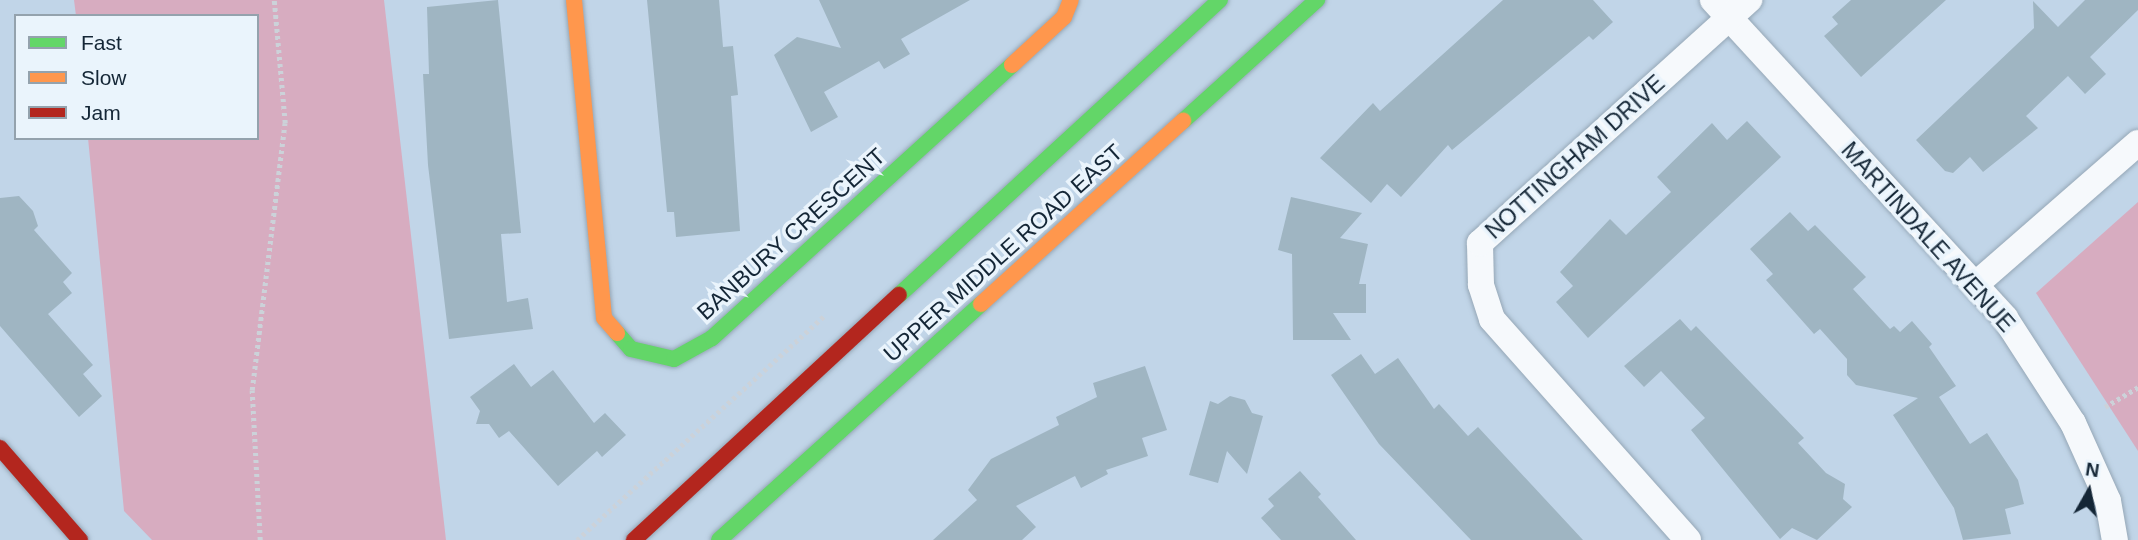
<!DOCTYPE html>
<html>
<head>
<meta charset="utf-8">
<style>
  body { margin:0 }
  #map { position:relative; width:2138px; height:540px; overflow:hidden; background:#c1d5e8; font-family:Arial,sans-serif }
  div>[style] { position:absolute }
  .green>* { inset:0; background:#d7acc0 }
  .building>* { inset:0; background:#9fb5c2 }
  .path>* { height:4.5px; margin-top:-2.25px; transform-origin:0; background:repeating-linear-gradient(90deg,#ccd2d9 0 3.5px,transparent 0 7px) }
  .roads { filter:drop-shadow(0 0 2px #95a7b6) drop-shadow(0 0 2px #95a7b6) }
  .street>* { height:26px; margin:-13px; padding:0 13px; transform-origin:13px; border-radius:13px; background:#f6f9fc }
  .fast>* { height:16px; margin:-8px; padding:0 8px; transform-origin:8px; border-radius:8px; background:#63d668 }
  .slow>* { height:16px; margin:-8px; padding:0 8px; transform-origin:8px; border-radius:8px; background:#ff974d }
  .jam>* { height:16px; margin:-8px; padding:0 8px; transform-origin:8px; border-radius:8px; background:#b3261e }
  span { translate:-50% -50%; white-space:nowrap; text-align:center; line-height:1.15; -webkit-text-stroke:7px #eaf4fc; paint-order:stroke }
  .street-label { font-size:23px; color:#142636 }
  .legend { position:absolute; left:14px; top:14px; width:245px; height:126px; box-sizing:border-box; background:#eaf4fc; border:2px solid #94a2ad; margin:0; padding:9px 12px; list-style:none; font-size:21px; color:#142636 }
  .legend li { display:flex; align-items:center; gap:14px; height:35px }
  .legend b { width:35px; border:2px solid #94a2ad }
  .north { position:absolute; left:2054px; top:456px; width:70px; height:70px; -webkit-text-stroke:5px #eaf4fc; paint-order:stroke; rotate:9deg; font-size:19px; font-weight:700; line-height:28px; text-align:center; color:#142636 }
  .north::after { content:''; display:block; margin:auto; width:24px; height:32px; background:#142636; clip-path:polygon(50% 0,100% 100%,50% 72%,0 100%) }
</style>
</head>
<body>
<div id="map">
  <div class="green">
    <i style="clip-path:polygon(74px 0,384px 0,446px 540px,152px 540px,124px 511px,88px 138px,257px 138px,257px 16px,76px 16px)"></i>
    <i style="clip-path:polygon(2138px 202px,2138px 451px,2036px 293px)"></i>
  </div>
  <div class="building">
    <i style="clip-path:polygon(498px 0,521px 233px,501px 234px,507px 302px,528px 298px,533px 329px,449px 339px,428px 165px,423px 74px,429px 74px,427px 7px)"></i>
    <i style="clip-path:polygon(647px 0,719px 0,723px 47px,733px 46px,738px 95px,731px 96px,740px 231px,676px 237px,674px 212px,667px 212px)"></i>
    <i style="clip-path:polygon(819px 0,970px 0,901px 39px,910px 54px,884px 69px,879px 61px,824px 92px,838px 117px,811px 132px,774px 55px,797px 37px,841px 48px)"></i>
    <i style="clip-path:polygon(1503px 0,1593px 0,1613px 22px,1593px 40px,1589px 36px,1452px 150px,1448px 145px,1401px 197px,1387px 184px,1371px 203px,1320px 158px,1373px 103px,1380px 111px)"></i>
    <i style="clip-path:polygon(1851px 0,1946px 0,1861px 77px,1824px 36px,1838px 24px,1832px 17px)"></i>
    <i style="clip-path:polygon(2085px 0,2138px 0,2138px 10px,2090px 57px,2106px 74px,2085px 94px,2068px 76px,2026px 116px,2038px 128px,1983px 172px,1970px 157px,1953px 173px,1945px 171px,1916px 140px,2034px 28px,2033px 1px,2058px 27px)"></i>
    <i style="clip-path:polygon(1747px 121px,1781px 157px,1588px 338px,1556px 302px,1573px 286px,1560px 272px,1610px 219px,1626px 235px,1671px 192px,1657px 177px,1712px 123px,1727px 140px)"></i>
    <i style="clip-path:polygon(19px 196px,33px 211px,38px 226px,34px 230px,72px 273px,63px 282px,72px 293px,48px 314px,93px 365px,83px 374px,102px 396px,79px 417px,0 326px,0 198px)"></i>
    <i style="clip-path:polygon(1291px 197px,1362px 213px,1340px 238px,1368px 244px,1359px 284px,1366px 284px,1366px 313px,1333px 313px,1351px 340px,1293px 340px,1292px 254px,1278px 250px)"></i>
    <i style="clip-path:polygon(1790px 212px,1808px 231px,1815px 225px,1866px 277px,1853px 289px,1890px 329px,1894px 326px,1900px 332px,1912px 321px,1932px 344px,1929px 347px,1956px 386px,1939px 397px,1970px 444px,1987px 433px,2018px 480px,2024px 504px,2005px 509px,2011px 534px,1963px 540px,1954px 508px,1893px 415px,1918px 398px,1856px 385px,1847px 375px,1847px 359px,1820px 329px,1814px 334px,1766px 280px,1773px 274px,1750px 249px)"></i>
    <i style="clip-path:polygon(1680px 319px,1691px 331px,1696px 326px,1804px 438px,1798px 443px,1826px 473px,1845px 484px,1843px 499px,1852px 507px,1817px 540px,1792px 528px,1780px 539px,1691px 430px,1705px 418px,1661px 371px,1644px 387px,1624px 366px)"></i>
    <i style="clip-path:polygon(1361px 354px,1375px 374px,1398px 358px,1434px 409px,1439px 404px,1468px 436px,1478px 427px,1583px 540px,1471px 540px,1379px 444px,1331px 375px)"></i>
    <i style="clip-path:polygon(514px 364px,531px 387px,553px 370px,594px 423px,605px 413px,626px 435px,602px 457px,597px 451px,558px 486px,509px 431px,499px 438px,489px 424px,476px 424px,480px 411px,470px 397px)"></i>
    <i style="clip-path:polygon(1145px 366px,1167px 430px,1142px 438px,1148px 456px,1106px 470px,1108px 474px,1081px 488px,1075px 476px,1016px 506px,1036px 527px,1022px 540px,933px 540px,977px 500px,968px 490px,991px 459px,1059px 425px,1056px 417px,1097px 397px,1093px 383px)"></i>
    <i style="clip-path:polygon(1230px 396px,1245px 400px,1252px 413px,1263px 416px,1247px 474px,1227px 451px,1218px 483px,1189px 475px,1210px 401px,1218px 404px)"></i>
    <i style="clip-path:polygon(1300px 471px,1321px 494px,1318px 497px,1356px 540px,1281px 540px,1261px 518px,1274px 506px,1268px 499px)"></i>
  </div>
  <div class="path">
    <i style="left:2105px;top:407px;width:39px;rotate:-31deg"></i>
    <i style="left:260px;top:540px;width:150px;rotate:-93.1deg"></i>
    <i style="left:252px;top:390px;width:269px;rotate:-83deg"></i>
    <i style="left:285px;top:123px;width:123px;rotate:-95.1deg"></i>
    <i style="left:577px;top:540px;width:335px;rotate:-42.2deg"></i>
  </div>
  <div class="roads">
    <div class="street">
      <i style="left:1713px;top:0;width:432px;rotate:47.4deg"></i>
      <i style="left:2005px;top:318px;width:125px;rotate:57.1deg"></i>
      <i style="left:2073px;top:423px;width:85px;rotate:65.8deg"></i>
      <i style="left:2108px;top:501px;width:40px;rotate:80deg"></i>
      <i style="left:1975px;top:285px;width:216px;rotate:-41.1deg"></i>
      <i style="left:1688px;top:540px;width:295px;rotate:-131.6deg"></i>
      <i style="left:1492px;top:319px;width:36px;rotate:-108deg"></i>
      <i style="left:1481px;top:285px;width:42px;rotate:-91.4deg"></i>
      <i style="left:1480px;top:243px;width:363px;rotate:-42.1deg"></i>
    </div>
    <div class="fast">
      <i style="left:1183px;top:121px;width:181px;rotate:-42.1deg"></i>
      <i style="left:899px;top:295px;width:436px;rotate:-42.6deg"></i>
      <i style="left:617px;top:333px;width:21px;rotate:49deg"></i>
      <i style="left:631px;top:349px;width:44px;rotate:13.1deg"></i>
      <i style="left:674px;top:359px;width:43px;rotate:-28.9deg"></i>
      <i style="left:712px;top:338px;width:406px;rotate:-42.3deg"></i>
      <i style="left:719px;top:540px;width:353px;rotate:-42deg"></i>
    </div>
    <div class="slow">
      <i style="left:574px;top:0;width:319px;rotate:84.6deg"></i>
      <i style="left:604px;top:318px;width:20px;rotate:49deg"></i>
      <i style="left:1012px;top:65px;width:71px;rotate:-42.7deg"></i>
      <i style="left:1064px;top:17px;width:18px;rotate:-68deg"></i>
      <i style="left:981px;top:304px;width:273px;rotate:-42.2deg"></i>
    </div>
    <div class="jam">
      <i style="left:0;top:448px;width:122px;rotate:49deg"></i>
      <i style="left:634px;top:540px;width:361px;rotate:-42.8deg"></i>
    </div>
  </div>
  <div class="street-label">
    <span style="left:1575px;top:157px;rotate:-42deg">NOTTINGHAM DRIVE</span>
    <span style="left:791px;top:234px;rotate:-42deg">BANBURY CRESCENT</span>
    <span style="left:1928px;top:237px;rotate:48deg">MARTINDALE AVENUE</span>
    <span style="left:1003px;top:253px;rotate:-42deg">UPPER MIDDLE ROAD EAST</span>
  </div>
  <ul class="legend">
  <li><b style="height:9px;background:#63d668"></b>Fast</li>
  <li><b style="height:9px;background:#ff974d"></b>Slow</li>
  <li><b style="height:9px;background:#b3261e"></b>Jam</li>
  </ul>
  <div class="north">N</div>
</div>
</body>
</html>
